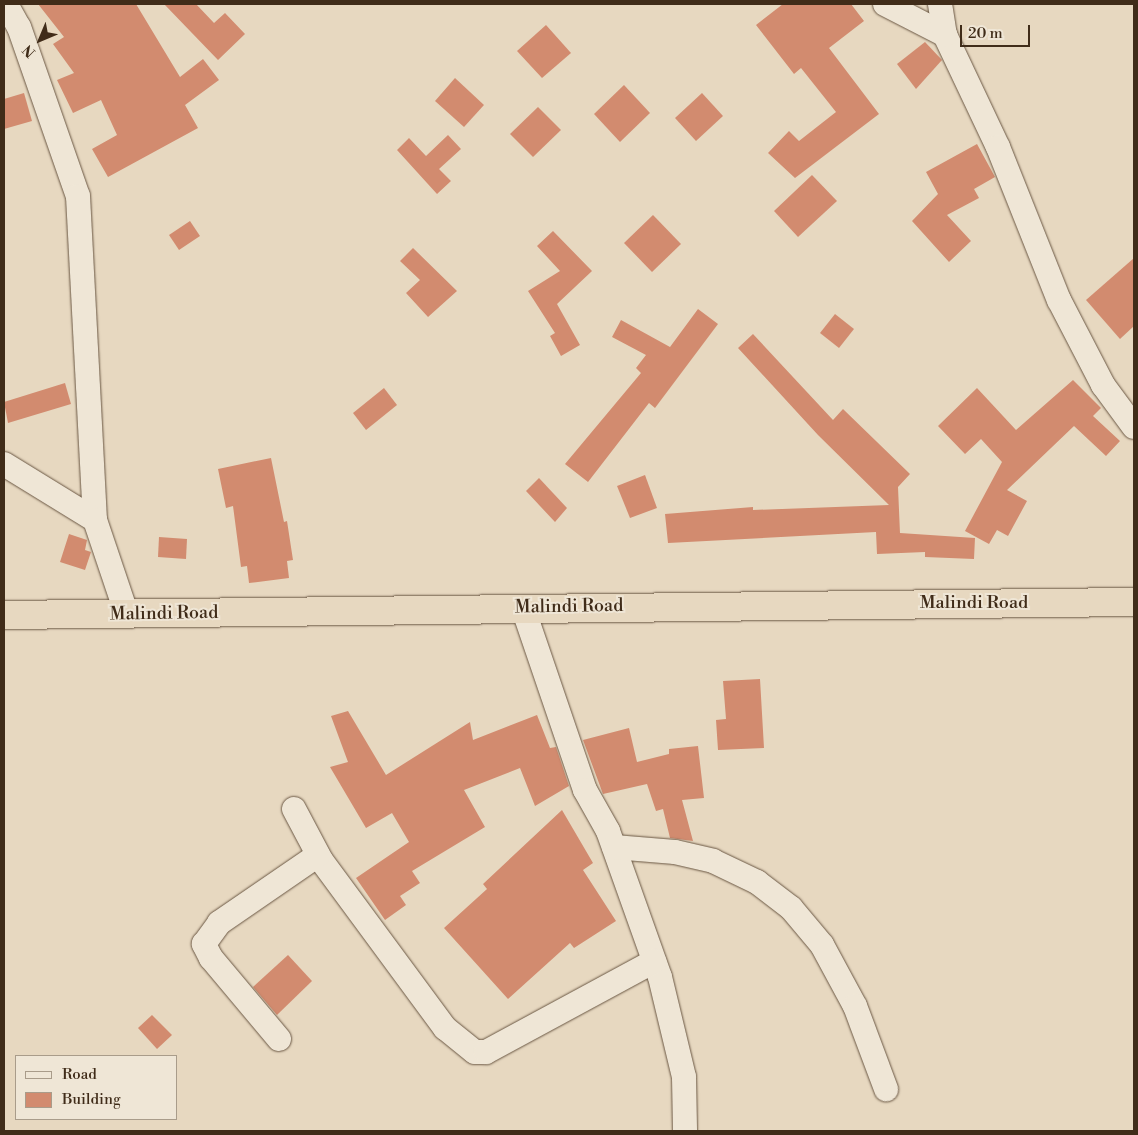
<!DOCTYPE html>
<html>
<head>
<meta charset="utf-8">
<style>
  body { margin:0 }
  #map { position:relative; width:1138px; height:1135px; overflow:hidden; background:#e7d8c0; font-family:"Libre Bodoni",serif }
  div>[style] { position:absolute }
  .building>* { inset:0; background:#d28b6f }
  .roads { filter:drop-shadow(0 0 1px #6a5743) drop-shadow(0 0 1px #6a5743) }
  .street>* { height:24px; margin:-12px; padding:0 12px; transform-origin:12px; border-radius:12px; background:#efe6d6 }
  .highway>* { height:28px; margin:-14px; padding:0 14px; transform-origin:14px; border-radius:14px; background:#e7d8c0 }
  span { translate:-50% -50%; white-space:nowrap; text-align:center; line-height:1.15; -webkit-text-stroke:4px #efe6d6; paint-order:stroke }
  .street-label { font-size:18px; color:#402c19 }
  .frame { position:absolute; inset:0; border:5px solid #402c19; pointer-events:none }
  .legend { position:absolute; left:15px; top:1055px; width:162px; height:65px; box-sizing:border-box; background:#efe6d6; border:1px solid #a99c8a; margin:0; padding:6px 9px; list-style:none; font-size:15px; color:#402c19 }
  .legend li { display:flex; align-items:center; gap:10px; height:25px }
  .legend b { width:25px; border:1px solid #a99c8a }
  .north { position:absolute; left:15px; top:15px; width:50px; height:50px; -webkit-text-stroke:4px #efe6d6; paint-order:stroke; rotate:225deg; font-size:14px; font-weight:700; line-height:20px; text-align:center; color:#402c19 }
  .north::after { content:''; display:block; margin:auto; width:18px; height:22px; background:#402c19; clip-path:polygon(50% 0,100% 100%,50% 72%,0 100%) }
  .scale { position:absolute; left:960px; top:25px; width:70px; height:22px; box-sizing:border-box; border:2px solid #402c19; border-top:0; padding-left:6px; font-size:15px; line-height:18px; white-space:nowrap; color:#402c19; -webkit-text-stroke:4px #efe6d6; paint-order:stroke }
</style>
</head>
<body>
<div id="map">
  <div class="building">
    <i style="clip-path:polygon(38px 4px,136px 4px,180px 77px,203px 59px,219px 80px,185px 105px,198px 128px,108px 177px,92px 149px,117px 135px,101px 100px,73px 113px,57px 80px,74px 73px,53px 44px,64px 37px)"></i>
    <i style="clip-path:polygon(164px 4px,196px 4px,214px 23px,225px 13px,245px 34px,218px 60px)"></i>
    <i style="clip-path:polygon(783px 4px,851px 4px,864px 21px,829px 48px,879px 114px,795px 178px,768px 153px,789px 131px,799px 141px,836px 112px,801px 68px,794px 74px,756px 25px)"></i>
    <i style="clip-path:polygon(546px 25px,571px 53px,542px 78px,517px 51px)"></i>
    <i style="clip-path:polygon(925px 42px,942px 60px,916px 89px,897px 64px)"></i>
    <i style="clip-path:polygon(455px 78px,484px 105px,464px 127px,435px 101px)"></i>
    <i style="clip-path:polygon(624px 85px,650px 113px,620px 142px,594px 114px)"></i>
    <i style="clip-path:polygon(24px 93px,32px 121px,4px 129px,4px 99px)"></i>
    <i style="clip-path:polygon(702px 93px,723px 116px,696px 141px,675px 118px)"></i>
    <i style="clip-path:polygon(538px 107px,561px 130px,533px 157px,510px 134px)"></i>
    <i style="clip-path:polygon(448px 135px,461px 149px,439px 169px,451px 181px,437px 194px,397px 150px,409px 138px,426px 156px)"></i>
    <i style="clip-path:polygon(977px 144px,995px 177px,974px 189px,979px 198px,947px 215px,971px 241px,949px 262px,912px 221px,938px 194px,926px 172px)"></i>
    <i style="clip-path:polygon(812px 175px,837px 201px,798px 237px,774px 211px)"></i>
    <i style="clip-path:polygon(653px 215px,681px 244px,652px 272px,624px 243px)"></i>
    <i style="clip-path:polygon(190px 221px,200px 236px,179px 250px,169px 235px)"></i>
    <i style="clip-path:polygon(553px 231px,592px 271px,557px 304px,580px 345px,561px 356px,550px 336px,555px 333px,528px 291px,560px 271px,537px 246px)"></i>
    <i style="clip-path:polygon(413px 248px,457px 291px,428px 317px,406px 293px,420px 280px,400px 261px)"></i>
    <i style="clip-path:polygon(1134px 258px,1134px 326px,1120px 339px,1086px 300px)"></i>
    <i style="clip-path:polygon(698px 309px,718px 324px,655px 408px,649px 403px,588px 482px,565px 464px,641px 373px,636px 368px,646px 355px,612px 337px,621px 320px,670px 347px)"></i>
    <i style="clip-path:polygon(835px 314px,854px 329px,839px 348px,820px 333px)"></i>
    <i style="clip-path:polygon(753px 334px,833px 420px,843px 409px,910px 474px,898px 487px,900px 533px,975px 538px,974px 559px,925px 557px,925px 552px,877px 554px,876px 532px,668px 543px,665px 514px,753px 507px,753px 510px,889px 505px,818px 435px,738px 348px)"></i>
    <i style="clip-path:polygon(1073px 380px,1101px 408px,1093px 416px,1120px 441px,1106px 456px,1074px 426px,1007px 490px,1027px 501px,1008px 536px,997px 530px,989px 544px,965px 531px,1002px 462px,981px 439px,965px 454px,938px 426px,977px 388px,1016px 430px)"></i>
    <i style="clip-path:polygon(65px 383px,71px 404px,8px 423px,4px 402px)"></i>
    <i style="clip-path:polygon(384px 388px,397px 405px,366px 430px,353px 413px)"></i>
    <i style="clip-path:polygon(271px 458px,284px 522px,287px 521px,293px 560px,287px 561px,289px 578px,249px 583px,247px 566px,241px 567px,233px 506px,226px 508px,218px 469px)"></i>
    <i style="clip-path:polygon(645px 475px,657px 508px,630px 518px,617px 486px)"></i>
    <i style="clip-path:polygon(539px 478px,567px 508px,555px 522px,526px 491px)"></i>
    <i style="clip-path:polygon(69px 534px,87px 540px,85px 550px,91px 552px,85px 570px,60px 562px)"></i>
    <i style="clip-path:polygon(159px 537px,187px 539px,186px 559px,158px 557px)"></i>
    <i style="clip-path:polygon(760px 679px,764px 748px,718px 750px,716px 720px,726px 719px,723px 681px)"></i>
    <i style="clip-path:polygon(348px 711px,386px 775px,470px 722px,473px 740px,537px 715px,550px 748px,556px 747px,569px 786px,535px 806px,520px 768px,464px 790px,485px 827px,412px 871px,420px 883px,400px 896px,406px 905px,385px 920px,356px 878px,409px 842px,392px 813px,366px 828px,330px 767px,348px 762px,331px 716px)"></i>
    <i style="clip-path:polygon(629px 728px,637px 762px,669px 754px,669px 749px,698px 746px,704px 798px,682px 800px,693px 841px,670px 838px,663px 809px,656px 811px,647px 784px,603px 794px,583px 740px)"></i>
    <i style="clip-path:polygon(562px 810px,593px 863px,583px 870px,616px 921px,574px 948px,570px 943px,508px 999px,444px 928px,487px 889px,483px 884px)"></i>
    <i style="clip-path:polygon(288px 955px,312px 981px,277px 1015px,253px 987px)"></i>
    <i style="clip-path:polygon(152px 1015px,172px 1035px,157px 1049px,138px 1028px)"></i>
  </div>
  <div class="roads">
    <div class="street">
      <i style="left:6px;top:4px;width:26px;rotate:61deg"></i>
      <i style="left:19px;top:27px;width:179px;rotate:70.8deg"></i>
      <i style="left:78px;top:196px;width:324px;rotate:87deg"></i>
      <i style="left:885px;top:4px;width:68px;rotate:27.3deg"></i>
      <i style="left:945px;top:35px;width:124px;rotate:64.7deg"></i>
      <i style="left:998px;top:147px;width:165px;rotate:68.3deg"></i>
      <i style="left:1059px;top:300px;width:96px;rotate:62.6deg"></i>
      <i style="left:1103px;top:385px;width:52px;rotate:53.6deg"></i>
      <i style="left:940px;top:4px;width:31px;rotate:81deg"></i>
      <i style="left:4px;top:464px;width:107px;rotate:31.6deg"></i>
      <i style="left:95px;top:520px;width:100px;rotate:71.4deg"></i>
      <i style="left:523px;top:608px;width:192px;rotate:71.2deg"></i>
      <i style="left:585px;top:790px;width:47px;rotate:60.7deg"></i>
      <i style="left:608px;top:831px;width:155px;rotate:70.4deg"></i>
      <i style="left:660px;top:977px;width:103px;rotate:76.5deg"></i>
      <i style="left:684px;top:1077px;width:54px;rotate:88.9deg"></i>
      <i style="left:294px;top:809px;width:58px;rotate:62.1deg"></i>
      <i style="left:321px;top:860px;width:209px;rotate:53.6deg"></i>
      <i style="left:445px;top:1028px;width:38px;rotate:39deg"></i>
      <i style="left:475px;top:1052px;width:11px"></i>
      <i style="left:486px;top:1052px;width:191px;rotate:-28.4deg"></i>
      <i style="left:614px;top:847px;width:61px;rotate:4.7deg"></i>
      <i style="left:675px;top:852px;width:39px;rotate:13deg"></i>
      <i style="left:713px;top:861px;width:49px;rotate:25.5deg"></i>
      <i style="left:757px;top:882px;width:43px;rotate:37.4deg"></i>
      <i style="left:791px;top:908px;width:48px;rotate:50deg"></i>
      <i style="left:822px;top:945px;width:69px;rotate:61.6deg"></i>
      <i style="left:855px;top:1006px;width:89px;rotate:69.5deg"></i>
      <i style="left:279px;top:1039px;width:106px;rotate:-130deg"></i>
      <i style="left:211px;top:958px;width:16px;rotate:-117deg"></i>
      <i style="left:204px;top:944px;width:26px;rotate:-54deg"></i>
      <i style="left:219px;top:923px;width:120px;rotate:-34.5deg"></i>
    </div>
    <div class="highway">
      <i style="left:4px;top:615px;width:1130px;rotate:-0.66deg"></i>
    </div>
  </div>
  <div class="street-label">
    <span style="left:974px;top:603px">Malindi Road</span>
    <span style="left:569px;top:607px;rotate:-1deg">Malindi Road</span>
    <span style="left:164px;top:614px;rotate:-1deg">Malindi Road</span>
  </div>
  <div class="frame"></div>
  <ul class="legend">
  <li><b style="height:6px;background:#efe6d6"></b>Road</li>
  <li><b style="height:14px;background:#d28b6f"></b>Building</li>
  </ul>
  <div class="north">N</div>
  <div class="scale">20 m</div>
</div>
</body>
</html>
